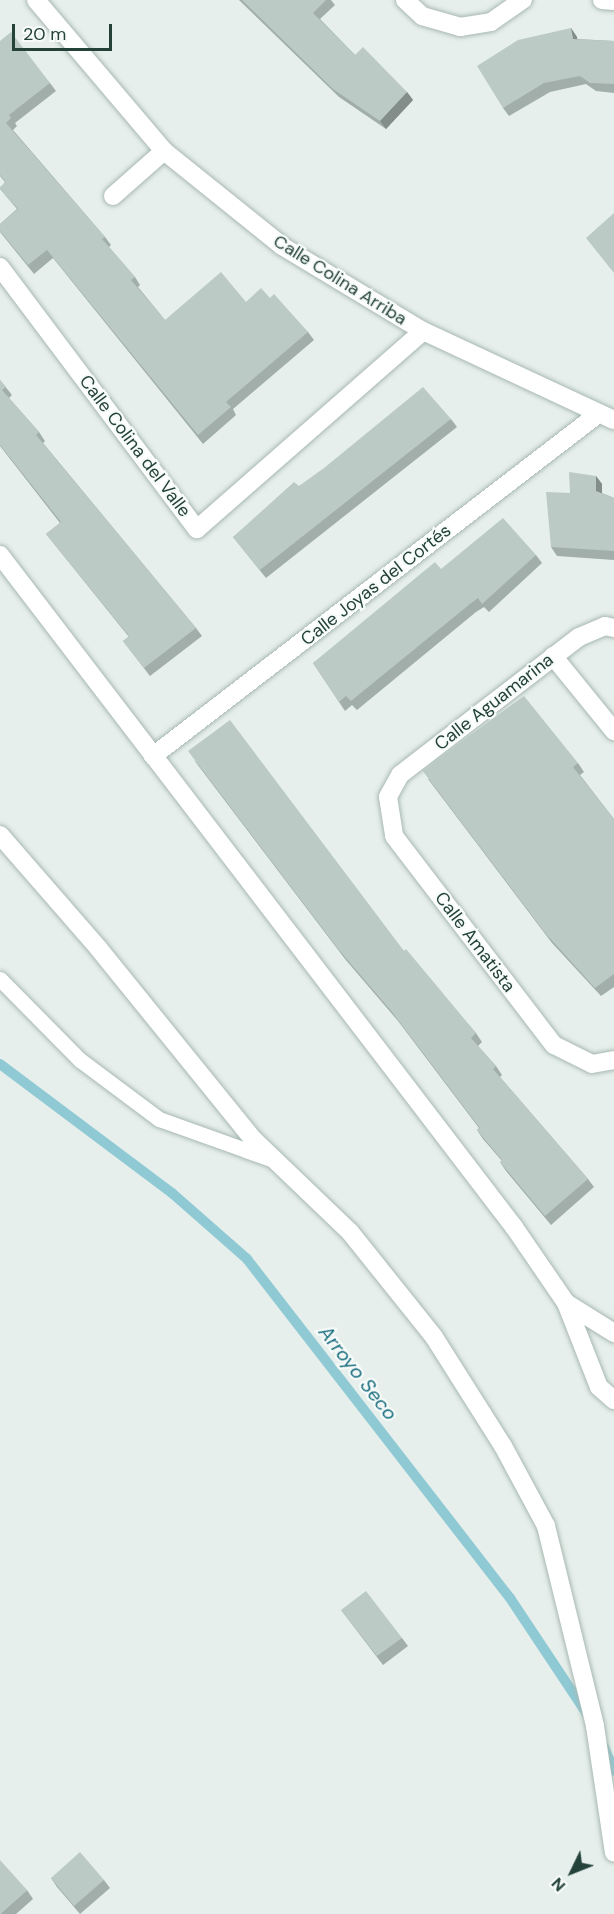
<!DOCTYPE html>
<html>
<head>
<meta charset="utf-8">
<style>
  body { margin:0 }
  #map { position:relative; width:614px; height:1914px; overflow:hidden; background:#e6efeb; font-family:"DM Sans",sans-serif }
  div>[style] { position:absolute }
  .stream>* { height:10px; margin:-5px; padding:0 5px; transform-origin:5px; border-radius:5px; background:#8ec9d4 }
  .roads { filter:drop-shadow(0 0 2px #a8b8b2) drop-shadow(0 0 2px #a8b8b2) }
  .service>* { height:15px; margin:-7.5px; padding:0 7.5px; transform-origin:7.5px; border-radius:7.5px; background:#fff }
  .minor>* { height:18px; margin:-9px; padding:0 9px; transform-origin:9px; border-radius:9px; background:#fff }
  .wall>* { inset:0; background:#a1aea9 }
  .shaded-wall>* { inset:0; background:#838d89 }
  .building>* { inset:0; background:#bbcac4 }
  span { translate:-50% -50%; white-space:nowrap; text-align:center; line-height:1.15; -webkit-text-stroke:4.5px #f7fbf9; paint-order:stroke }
  .street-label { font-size:18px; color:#24423a }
  .water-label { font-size:20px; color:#1c6f80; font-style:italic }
  .north { position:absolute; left:542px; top:1842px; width:60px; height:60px; -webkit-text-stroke:4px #f7fbf9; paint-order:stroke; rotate:227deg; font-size:16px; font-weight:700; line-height:24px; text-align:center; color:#24423a }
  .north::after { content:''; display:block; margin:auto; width:21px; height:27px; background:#24423a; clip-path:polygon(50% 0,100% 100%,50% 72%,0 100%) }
  .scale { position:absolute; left:12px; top:24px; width:100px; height:27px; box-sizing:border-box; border:3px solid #24423a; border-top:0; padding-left:8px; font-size:18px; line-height:21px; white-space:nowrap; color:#24423a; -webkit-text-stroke:4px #f7fbf9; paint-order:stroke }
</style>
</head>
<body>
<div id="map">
  <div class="stream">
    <i style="left:0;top:1064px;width:215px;rotate:36.9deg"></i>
    <i style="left:172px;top:1193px;width:100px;rotate:41.3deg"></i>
    <i style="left:247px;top:1259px;width:429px;rotate:52.2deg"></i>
    <i style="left:510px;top:1598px;width:139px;rotate:56.4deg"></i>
    <i style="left:604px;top:1747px;width:26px;rotate:67deg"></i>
  </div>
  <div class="roads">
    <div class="service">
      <i style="left:0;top:979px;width:114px;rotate:45.4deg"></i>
      <i style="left:80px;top:1060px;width:99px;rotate:36.8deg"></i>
      <i style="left:159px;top:1119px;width:124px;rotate:19.7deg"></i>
    </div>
    <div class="minor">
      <i style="left:36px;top:0;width:198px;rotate:49.7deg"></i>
      <i style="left:164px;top:151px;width:151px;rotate:38.8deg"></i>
      <i style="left:282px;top:246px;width:165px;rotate:31.1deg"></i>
      <i style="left:423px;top:331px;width:211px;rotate:25deg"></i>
      <i style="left:405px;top:0;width:23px;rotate:43deg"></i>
      <i style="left:422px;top:16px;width:40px;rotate:16deg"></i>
      <i style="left:460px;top:27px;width:31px;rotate:-9deg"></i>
      <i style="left:491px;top:22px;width:39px;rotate:-35deg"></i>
      <i style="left:602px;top:0;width:12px;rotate:5deg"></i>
      <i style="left:113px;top:196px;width:68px;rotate:-41.4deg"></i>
      <i style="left:0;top:267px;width:328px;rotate:53.1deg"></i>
      <i style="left:197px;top:529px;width:300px;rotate:-41.2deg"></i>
      <i style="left:0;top:555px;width:846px;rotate:52.59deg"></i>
      <i style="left:514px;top:1227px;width:92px;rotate:55.6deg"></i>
      <i style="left:566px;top:1303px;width:57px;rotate:32deg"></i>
      <i style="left:614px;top:628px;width:9px;rotate:-167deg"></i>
      <i style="left:605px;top:626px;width:28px;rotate:157deg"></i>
      <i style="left:579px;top:637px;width:226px;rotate:142.4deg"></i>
      <i style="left:400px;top:775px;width:25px;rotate:119deg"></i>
      <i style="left:388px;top:797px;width:39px;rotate:81deg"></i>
      <i style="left:394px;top:836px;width:263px;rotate:52.6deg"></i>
      <i style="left:554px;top:1045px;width:42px;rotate:26.6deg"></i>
      <i style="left:592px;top:1064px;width:22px;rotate:-10deg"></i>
      <i style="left:553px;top:656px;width:97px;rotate:50.9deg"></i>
      <i style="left:153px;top:756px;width:561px;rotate:-37.54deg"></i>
      <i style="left:0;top:835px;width:151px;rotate:49deg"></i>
      <i style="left:99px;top:949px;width:245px;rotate:51deg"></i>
      <i style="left:253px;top:1139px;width:134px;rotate:43.8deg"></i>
      <i style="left:350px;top:1232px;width:134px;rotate:51.3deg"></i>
      <i style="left:434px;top:1337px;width:129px;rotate:57.7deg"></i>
      <i style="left:503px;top:1446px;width:91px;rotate:61.7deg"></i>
      <i style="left:546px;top:1526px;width:206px;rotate:76.2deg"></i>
      <i style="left:595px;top:1726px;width:128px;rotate:81.5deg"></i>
      <i style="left:566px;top:1303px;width:90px;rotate:68.6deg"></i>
      <i style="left:599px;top:1387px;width:20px;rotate:41deg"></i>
    </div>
  </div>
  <div class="wall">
    <i style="clip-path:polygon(239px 0,331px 0,335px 5px,320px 19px,355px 55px,407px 92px,413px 100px,386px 129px,339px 97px)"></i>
    <i style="clip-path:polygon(571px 28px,577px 37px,577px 39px,614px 41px,614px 93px,596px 91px,586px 84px,550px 92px,509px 116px,503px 108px)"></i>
    <i style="clip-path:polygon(0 41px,50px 83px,56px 91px,15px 123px,17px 126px,13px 130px,105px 237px,111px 245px,109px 247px,135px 277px,140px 285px,138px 287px,165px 320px,270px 298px,308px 332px,314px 340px,233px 409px,236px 415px,203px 444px,53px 258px,34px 274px,0 232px,0 224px,17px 209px,0 189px,5px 182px,0 176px)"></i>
    <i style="clip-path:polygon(0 380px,12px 395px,9px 398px,39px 432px,45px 441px,43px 443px,196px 628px,202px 636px,150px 676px,123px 641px,129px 637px,46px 534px,60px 523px,0 446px)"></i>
    <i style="clip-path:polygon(451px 419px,457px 427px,266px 578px,233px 537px,299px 486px)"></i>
    <i style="clip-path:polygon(596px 476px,602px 484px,602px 493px,614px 498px,614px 560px,557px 556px,551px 547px,570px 493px)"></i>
    <i style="clip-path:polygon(536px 555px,542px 563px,489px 612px,484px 607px,476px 612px,357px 710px,352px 705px,345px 711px,313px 663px,441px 569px)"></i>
    <i style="clip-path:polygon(194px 760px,404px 951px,476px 1033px,482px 1042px,478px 1046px,496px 1066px,502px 1075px,500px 1077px,588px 1179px,594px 1187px,551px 1225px,506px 1171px,500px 1162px,502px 1161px,483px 1139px,477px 1130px,479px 1128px,398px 1021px,345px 959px)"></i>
    <i style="clip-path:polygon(578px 763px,584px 772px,580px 775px,614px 819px,614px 987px,601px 996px,552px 943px,428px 779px)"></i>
    <i style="clip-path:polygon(341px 1610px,402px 1638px,408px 1646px,383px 1665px)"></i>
    <i style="clip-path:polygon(51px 1878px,104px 1880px,110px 1888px,80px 1914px,57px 1887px)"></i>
    <i style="clip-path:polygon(27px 1890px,33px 1899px,16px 1914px,0 1914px)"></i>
  </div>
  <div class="shaded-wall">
    <i style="clip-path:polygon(571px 28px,577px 37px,579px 48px,573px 39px)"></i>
    <i style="clip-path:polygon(407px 92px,413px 100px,386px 129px,380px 121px)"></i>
    <i style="clip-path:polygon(596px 476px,602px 484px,602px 499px,596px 491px)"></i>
  </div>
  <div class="building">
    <i style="clip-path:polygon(242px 0,326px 0,313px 13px,355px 55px,363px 47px,407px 92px,380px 121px,333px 89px)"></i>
    <i style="clip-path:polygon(571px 28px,573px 39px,614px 41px,614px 84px,590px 83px,580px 76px,544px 83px,503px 108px,477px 66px,518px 40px)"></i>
    <i style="clip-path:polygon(11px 32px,50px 83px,9px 115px,11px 118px,6px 123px,105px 237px,102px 239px,135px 277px,131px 280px,165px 320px,221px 272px,246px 302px,261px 288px,270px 298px,274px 294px,308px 332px,226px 402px,231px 407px,198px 435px,47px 250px,28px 265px,0 231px,0 224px,18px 209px,0 189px,0 187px,6px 182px,0 175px,0 41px)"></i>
    <i style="clip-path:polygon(614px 213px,614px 273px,586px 238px)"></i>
    <i style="clip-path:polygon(0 380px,6px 387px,2px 390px,39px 432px,36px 435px,196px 628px,144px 668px,123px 641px,129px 636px,46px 534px,61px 522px,0 445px)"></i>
    <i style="clip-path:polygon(423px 387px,451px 419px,260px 570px,233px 537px,294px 482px,299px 486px,324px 468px)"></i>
    <i style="clip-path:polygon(569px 472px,596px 476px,596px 491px,614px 498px,614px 551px,551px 547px,546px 492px,570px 493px)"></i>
    <i style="clip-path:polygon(503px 518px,536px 555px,482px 604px,478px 598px,470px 604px,351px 701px,346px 696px,339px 702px,313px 663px,435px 562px,441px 569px)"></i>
    <i style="clip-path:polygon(524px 696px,578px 763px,573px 767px,614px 819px,614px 974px,595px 988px,546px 934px,422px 770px)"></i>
    <i style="clip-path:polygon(230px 720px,404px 951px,406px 949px,476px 1033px,471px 1038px,496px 1066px,493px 1069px,588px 1179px,545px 1216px,500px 1162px,502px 1160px,477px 1130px,480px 1128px,392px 1012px,339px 950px,188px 751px)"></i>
    <i style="clip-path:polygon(366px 1591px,402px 1638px,377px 1656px,341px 1610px)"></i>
    <i style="clip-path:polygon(80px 1852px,104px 1880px,74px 1906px,51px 1878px)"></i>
    <i style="clip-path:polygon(0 1860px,27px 1890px,0 1914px)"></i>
  </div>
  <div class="street-label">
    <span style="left:340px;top:280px;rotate:32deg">Calle Colina Arriba</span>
    <span style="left:135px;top:446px;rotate:53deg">Calle Colina del Valle</span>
    <span style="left:376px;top:585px;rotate:-38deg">Calle Joyas del Cortés</span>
    <span style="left:494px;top:702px;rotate:-38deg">Calle Aguamarina</span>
    <span style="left:475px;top:942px;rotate:53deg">Calle Amatista</span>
  </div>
  <div class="water-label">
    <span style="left:358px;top:1373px;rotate:52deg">Arroyo Seco</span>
  </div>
  <div class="north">N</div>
  <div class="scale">20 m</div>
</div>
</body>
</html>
